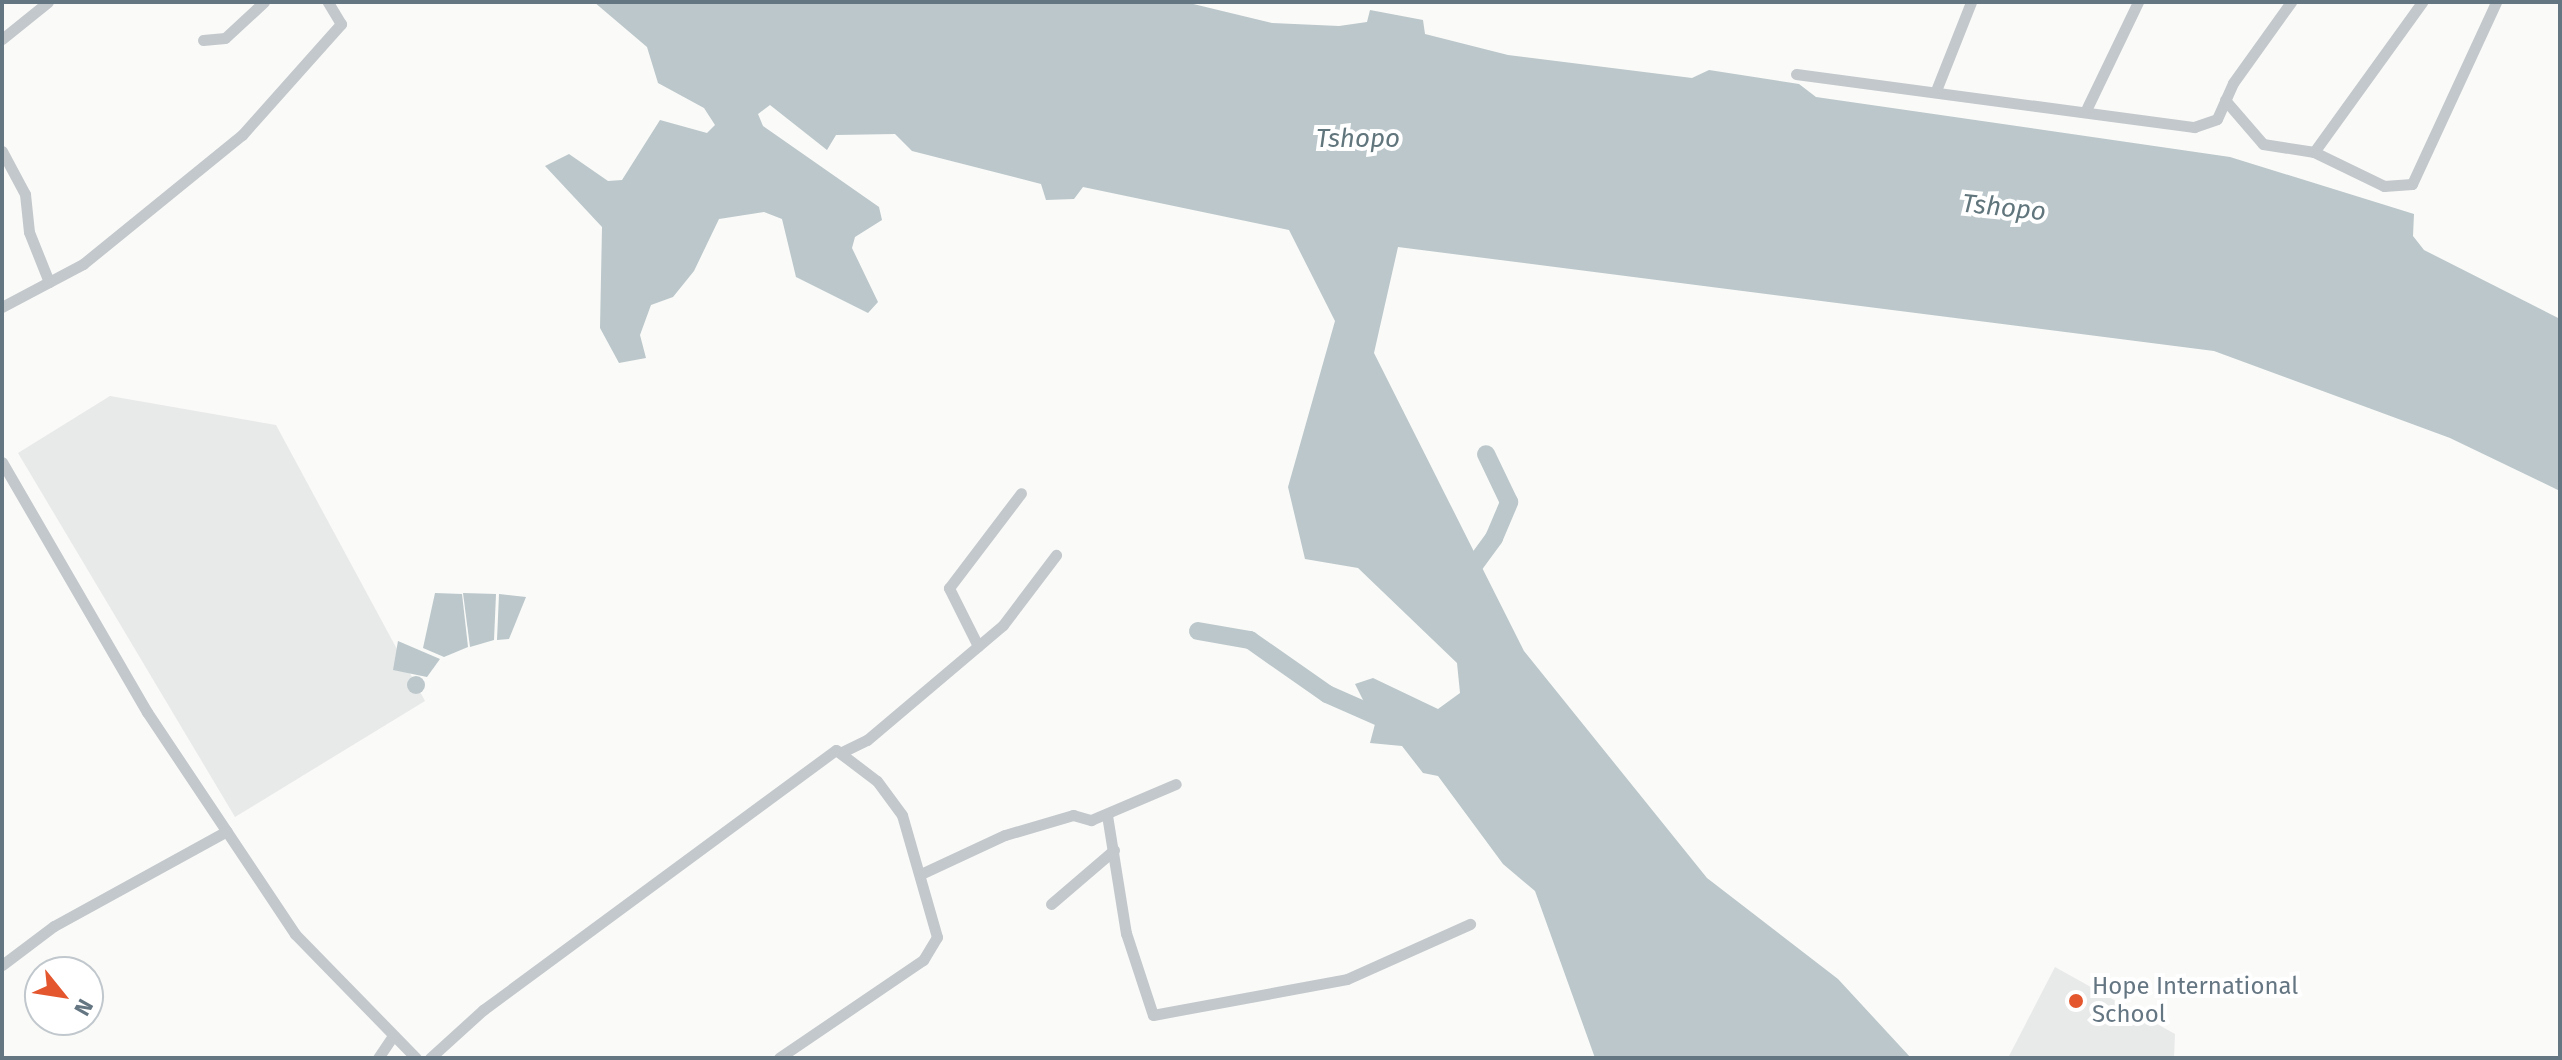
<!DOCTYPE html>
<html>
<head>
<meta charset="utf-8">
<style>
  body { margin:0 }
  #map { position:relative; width:2562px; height:1060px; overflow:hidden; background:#fafaf8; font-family:"Fira Sans",sans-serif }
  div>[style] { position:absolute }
  .built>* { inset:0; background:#e8e9e9 }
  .water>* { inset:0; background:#bbc7cb }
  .round { border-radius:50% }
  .river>* { height:18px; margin:-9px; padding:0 9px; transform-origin:9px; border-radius:9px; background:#bbc7cb }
  .minor>* { height:11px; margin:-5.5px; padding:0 5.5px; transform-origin:5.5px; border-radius:5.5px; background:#c3c8cc }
  .dots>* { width:22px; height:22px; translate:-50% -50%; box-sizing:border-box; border:4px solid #fff; border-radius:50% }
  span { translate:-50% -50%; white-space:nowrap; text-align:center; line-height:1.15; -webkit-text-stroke:8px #fff; paint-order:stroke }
  .poi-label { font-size:24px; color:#657683 }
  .left { translate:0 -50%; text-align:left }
  .water-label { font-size:26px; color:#60757c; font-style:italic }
  .frame { position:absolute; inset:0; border:4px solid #657683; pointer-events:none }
  .north { position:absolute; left:24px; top:956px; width:80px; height:80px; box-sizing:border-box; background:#fff; border:2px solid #c1c8cd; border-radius:50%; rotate:120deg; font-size:22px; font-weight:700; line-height:32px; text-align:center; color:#657683 }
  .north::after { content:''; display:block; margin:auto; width:28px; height:36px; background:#e4572e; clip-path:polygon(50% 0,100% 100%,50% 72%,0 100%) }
</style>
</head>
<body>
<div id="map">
  <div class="built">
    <i style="clip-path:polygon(110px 396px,276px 425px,425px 701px,235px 817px,18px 453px)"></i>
    <i style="clip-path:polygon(2055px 967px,2175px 1034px,2174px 1058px,2008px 1058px)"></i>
  </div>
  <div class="water">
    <i style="clip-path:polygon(594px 2px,1185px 2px,1272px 23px,1339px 26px,1367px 22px,1370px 10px,1423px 20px,1425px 34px,1508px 55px,1692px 78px,1709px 70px,1799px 84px,1816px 97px,2230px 157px,2414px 214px,2413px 236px,2424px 250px,2560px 319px,2560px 491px,2450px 438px,2214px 351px,1398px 247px,1374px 353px,1524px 651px,1707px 878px,1838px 979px,1911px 1058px,1595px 1058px,1535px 891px,1503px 864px,1438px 776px,1423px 773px,1402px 746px,1370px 743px,1375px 724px,1355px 684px,1373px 678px,1438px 709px,1460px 693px,1457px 663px,1358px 568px,1305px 559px,1288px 487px,1335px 321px,1289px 230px,1083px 187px,1074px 199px,1046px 200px,1041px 184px,912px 151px,895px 134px,836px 135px,827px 150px,770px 105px,758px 114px,763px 126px,879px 207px,882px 220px,855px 237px,852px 248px,878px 302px,868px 313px,796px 277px,782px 219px,764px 212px,719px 219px,694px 271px,673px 297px,651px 305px,640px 335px,646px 358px,619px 363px,600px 328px,602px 227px,545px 166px,569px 154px,608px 181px,622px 180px,660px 120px,707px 133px,715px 125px,704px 108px,658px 83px,647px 47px)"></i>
    <i style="clip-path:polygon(435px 593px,462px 594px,468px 647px,444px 657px,423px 648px)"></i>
    <i style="clip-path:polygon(463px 593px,496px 594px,494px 640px,470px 647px)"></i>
    <i style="clip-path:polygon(499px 594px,526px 597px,509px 639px,497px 640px)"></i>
    <i style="clip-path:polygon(398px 641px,440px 659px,427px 677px,393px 670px)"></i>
    <i class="round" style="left:407px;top:676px;width:18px;height:18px"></i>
  </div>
  <div class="river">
    <i style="left:1464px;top:579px;width:51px;rotate:-53.8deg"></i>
    <i style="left:1494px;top:538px;width:39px;rotate:-67deg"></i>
    <i style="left:1509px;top:502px;width:53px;rotate:-115.6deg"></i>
    <i style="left:1198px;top:631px;width:53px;rotate:9.8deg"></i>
    <i style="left:1250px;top:640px;width:94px;rotate:35deg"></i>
    <i style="left:1327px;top:694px;width:72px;rotate:23.7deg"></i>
  </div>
  <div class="minor">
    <i style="left:2px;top:39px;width:59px;rotate:-38.8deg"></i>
    <i style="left:203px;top:40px;width:22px;rotate:-5deg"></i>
    <i style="left:225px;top:38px;width:53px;rotate:-42.7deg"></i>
    <i style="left:1796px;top:74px;width:402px;rotate:7.6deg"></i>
    <i style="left:2194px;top:127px;width:24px;rotate:-19deg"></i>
    <i style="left:2217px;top:119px;width:39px;rotate:-66deg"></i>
    <i style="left:2233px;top:83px;width:100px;rotate:-54.4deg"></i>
    <i style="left:1937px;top:88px;width:92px;rotate:-68.4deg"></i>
    <i style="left:2225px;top:100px;width:58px;rotate:49.2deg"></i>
    <i style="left:2263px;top:144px;width:52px;rotate:8.9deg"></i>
    <i style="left:2314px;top:152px;width:78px;rotate:25.9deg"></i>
    <i style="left:2384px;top:186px;width:28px;rotate:-4deg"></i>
    <i style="left:2412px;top:184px;width:200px;rotate:-65.2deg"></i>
    <i style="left:2087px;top:108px;width:118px;rotate:-64.3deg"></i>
    <i style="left:2px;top:151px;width:49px;rotate:61.9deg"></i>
    <i style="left:25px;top:194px;width:38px;rotate:84deg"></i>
    <i style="left:29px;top:232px;width:54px;rotate:68.2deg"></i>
    <i style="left:2314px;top:152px;width:185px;rotate:-54.2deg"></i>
    <i style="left:2px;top:307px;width:92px;rotate:-28deg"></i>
    <i style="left:83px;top:264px;width:205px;rotate:-39.1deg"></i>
    <i style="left:242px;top:135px;width:149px;rotate:-48.3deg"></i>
    <i style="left:341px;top:24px;width:26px;rotate:-121deg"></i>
    <i style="left:2px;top:462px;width:289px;rotate:59.9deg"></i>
    <i style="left:147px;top:712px;width:267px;rotate:56.3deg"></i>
    <i style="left:295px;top:934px;width:173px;rotate:45.7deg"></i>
    <i style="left:978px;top:646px;width:65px;rotate:-116.6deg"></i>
    <i style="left:949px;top:588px;width:119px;rotate:-52.8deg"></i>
    <i style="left:842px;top:752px;width:28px;rotate:-26deg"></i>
    <i style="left:867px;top:740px;width:178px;rotate:-40.2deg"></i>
    <i style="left:1003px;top:625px;width:88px;rotate:-52.9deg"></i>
    <i style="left:1107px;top:815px;width:120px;rotate:80.9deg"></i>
    <i style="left:1126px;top:933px;width:86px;rotate:71.8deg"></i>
    <i style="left:1153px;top:1015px;width:197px;rotate:-10.5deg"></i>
    <i style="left:1347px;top:979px;width:135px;rotate:-24.1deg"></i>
    <i style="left:923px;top:873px;width:90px;rotate:-24.9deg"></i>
    <i style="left:1005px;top:835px;width:71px;rotate:-16.4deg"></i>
    <i style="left:1073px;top:815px;width:19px;rotate:16deg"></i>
    <i style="left:1091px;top:820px;width:92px;rotate:-23deg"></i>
    <i style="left:1051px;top:904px;width:83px;rotate:-40.6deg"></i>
    <i style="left:2px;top:965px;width:65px;rotate:-36.9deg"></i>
    <i style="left:54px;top:926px;width:197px;rotate:-28.8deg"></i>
    <i style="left:378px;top:1058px;width:27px;rotate:-56deg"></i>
    <i style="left:430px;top:1058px;width:72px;rotate:-42.2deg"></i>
    <i style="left:483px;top:1010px;width:438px;rotate:-36.4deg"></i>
    <i style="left:836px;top:750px;width:51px;rotate:37.1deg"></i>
    <i style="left:877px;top:781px;width:42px;rotate:53.7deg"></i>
    <i style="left:902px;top:815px;width:127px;rotate:74deg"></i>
    <i style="left:937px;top:937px;width:27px;rotate:121deg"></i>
    <i style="left:923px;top:960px;width:174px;rotate:145.8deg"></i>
  </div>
  <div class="dots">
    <i style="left:2076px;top:1001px;background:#e4572e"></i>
  </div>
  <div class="poi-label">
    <span class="left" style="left:2092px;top:1001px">Hope International<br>School</span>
  </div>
  <div class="water-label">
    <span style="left:1358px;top:139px">Tshopo</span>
    <span style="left:2004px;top:208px;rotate:6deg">Tshopo</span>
  </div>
  <div class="frame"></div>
  <div class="north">N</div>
</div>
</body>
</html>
